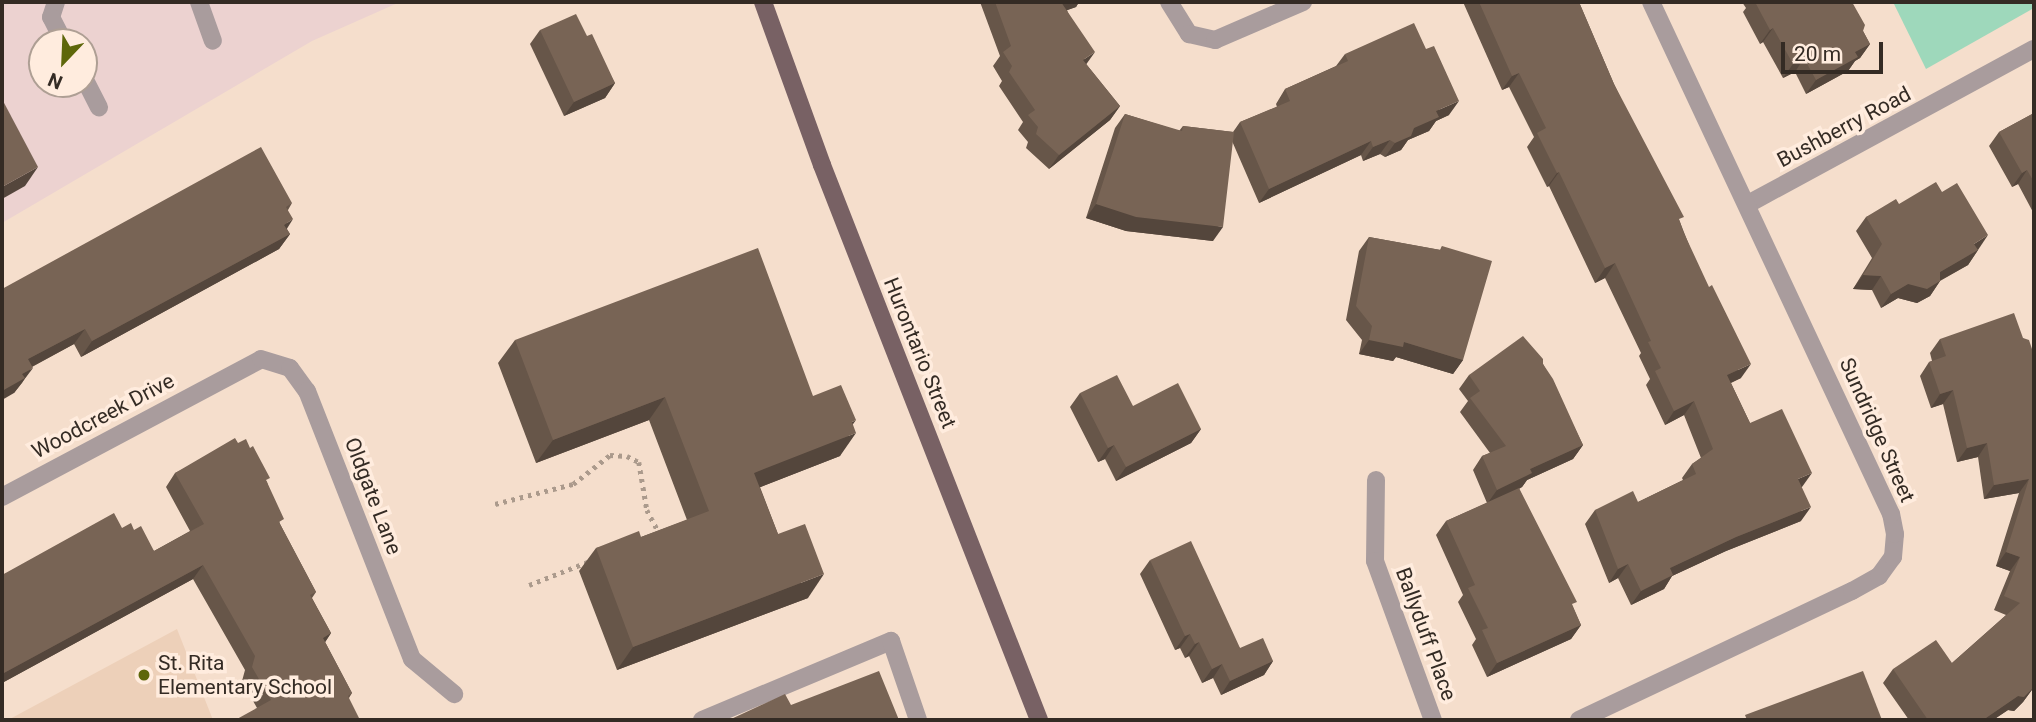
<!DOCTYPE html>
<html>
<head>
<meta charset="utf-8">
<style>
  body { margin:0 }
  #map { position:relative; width:2036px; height:722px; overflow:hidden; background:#f5decc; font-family:Roboto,sans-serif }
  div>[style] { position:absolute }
  .commercial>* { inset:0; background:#ecd2d0 }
  .built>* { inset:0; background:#edd0b9 }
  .green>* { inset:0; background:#9ed8bb }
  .path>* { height:4.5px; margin-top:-2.25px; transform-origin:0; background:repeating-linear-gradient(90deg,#ab9a8c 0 3.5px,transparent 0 8.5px) }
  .service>* { height:18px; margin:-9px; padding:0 9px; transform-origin:9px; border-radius:9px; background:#a99c9d }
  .minor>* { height:18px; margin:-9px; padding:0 9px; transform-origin:9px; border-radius:9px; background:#a99c9d }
  .primary>* { height:18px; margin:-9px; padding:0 9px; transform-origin:9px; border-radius:9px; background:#786164 }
  .wall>* { inset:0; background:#675649 }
  .shaded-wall>* { inset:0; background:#54463c }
  .building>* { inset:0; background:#786455 }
  .dots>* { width:19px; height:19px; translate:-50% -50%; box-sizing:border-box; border:4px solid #ffecde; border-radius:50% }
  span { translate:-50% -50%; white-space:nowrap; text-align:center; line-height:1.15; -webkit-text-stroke:7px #ffecde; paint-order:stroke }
  .street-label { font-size:21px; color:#342b24 }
  .poi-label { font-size:21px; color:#342b24 }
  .left { translate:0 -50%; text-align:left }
  .frame { position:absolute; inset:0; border:4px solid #342b24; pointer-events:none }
  .north { position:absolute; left:28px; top:28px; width:70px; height:70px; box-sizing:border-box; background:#ffecde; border:2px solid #ae9f94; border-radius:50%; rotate:203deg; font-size:19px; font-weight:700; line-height:28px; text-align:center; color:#342b24 }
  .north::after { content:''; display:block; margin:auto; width:24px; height:32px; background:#5e670a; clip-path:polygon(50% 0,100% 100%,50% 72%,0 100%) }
  .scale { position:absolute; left:1781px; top:42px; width:102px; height:32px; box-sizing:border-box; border:4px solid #342b24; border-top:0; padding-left:9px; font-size:21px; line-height:24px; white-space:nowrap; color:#342b24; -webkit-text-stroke:5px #ffecde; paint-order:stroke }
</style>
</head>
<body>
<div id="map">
  <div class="commercial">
    <i style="clip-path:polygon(evenodd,2px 2px,400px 2px,312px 41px,2px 223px,2px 2px,42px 42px,84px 42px,84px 84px,42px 84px,42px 42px)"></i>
  </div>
  <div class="built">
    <i style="clip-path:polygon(177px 629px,213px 720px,8px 720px)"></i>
  </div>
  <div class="green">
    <i style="clip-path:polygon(1893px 2px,2034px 2px,2034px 8px,1926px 69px)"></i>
  </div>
  <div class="path">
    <i style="left:495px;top:504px;width:81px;rotate:-14.4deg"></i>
    <i style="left:573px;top:484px;width:47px;rotate:-38.1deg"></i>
    <i style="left:610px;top:455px;width:17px;rotate:3deg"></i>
    <i style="left:627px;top:456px;width:13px;rotate:27deg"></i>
    <i style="left:639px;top:462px;width:49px;rotate:80.5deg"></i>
    <i style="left:647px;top:510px;width:27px;rotate:62deg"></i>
    <i style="left:529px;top:585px;width:66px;rotate:-21.5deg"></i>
  </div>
  <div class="service">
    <i style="left:56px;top:2px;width:16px;rotate:108deg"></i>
    <i style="left:51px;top:17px;width:28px;rotate:63deg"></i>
    <i style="left:199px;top:2px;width:41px;rotate:70.3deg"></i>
    <i style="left:84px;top:78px;width:33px;rotate:63deg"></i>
    <i style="left:702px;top:720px;width:205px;rotate:-22.7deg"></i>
    <i style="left:891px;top:641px;width:83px;rotate:71.1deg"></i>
  </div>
  <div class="minor">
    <i style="left:1169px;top:2px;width:38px;rotate:58deg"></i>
    <i style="left:1189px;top:34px;width:27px;rotate:13deg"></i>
    <i style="left:1215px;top:40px;width:96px;rotate:-23.4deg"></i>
    <i style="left:1748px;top:204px;width:325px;rotate:-28.5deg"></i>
    <i style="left:1376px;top:480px;width:81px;rotate:90.7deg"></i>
    <i style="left:1375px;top:561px;width:169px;rotate:70deg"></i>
    <i style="left:2px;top:497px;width:293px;rotate:-28deg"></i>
    <i style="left:261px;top:359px;width:30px;rotate:17deg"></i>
    <i style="left:290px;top:368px;width:29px;rotate:54deg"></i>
    <i style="left:307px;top:391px;width:288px;rotate:68.6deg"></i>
    <i style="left:412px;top:659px;width:55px;rotate:39.8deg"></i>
    <i style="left:1579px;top:720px;width:302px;rotate:-25.3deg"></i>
    <i style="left:1852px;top:591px;width:31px;rotate:-29deg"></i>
    <i style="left:1879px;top:576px;width:24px;rotate:-54deg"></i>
    <i style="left:1893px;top:557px;width:23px;rotate:-85deg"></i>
    <i style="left:1895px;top:534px;width:20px;rotate:-101deg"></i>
    <i style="left:1891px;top:514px;width:565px;rotate:-115.11deg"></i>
  </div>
  <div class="primary">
    <i style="left:763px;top:2px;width:173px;rotate:70.1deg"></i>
    <i style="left:822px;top:165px;width:596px;rotate:68.64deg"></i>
  </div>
  <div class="wall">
    <i style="clip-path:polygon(980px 2px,1079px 2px,1076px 7px,1067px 10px,1086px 64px,1120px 106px,1110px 120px,1049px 169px,1026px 148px,1028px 142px,1018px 130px,1023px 122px,999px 86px,1002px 81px,993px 66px,1000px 56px)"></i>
    <i style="clip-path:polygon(1463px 2px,1579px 2px,1614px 84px,1680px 222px,1741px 378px,1731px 383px,1750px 423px,1802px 487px,1801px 487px,1801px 521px,1726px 551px,1672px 576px,1664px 589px,1631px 605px,1618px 578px,1609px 583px,1585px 524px,1595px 510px,1638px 502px,1683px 480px,1682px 478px,1692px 464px,1701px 458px,1684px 415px,1665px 425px,1646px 385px,1650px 379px,1639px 356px,1641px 353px,1605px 278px,1595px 283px,1549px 186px,1547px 187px,1527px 147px,1534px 137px,1509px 87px,1502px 90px)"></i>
    <i style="clip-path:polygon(1742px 2px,1852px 2px,1863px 31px,1870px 44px,1860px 58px,1855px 61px,1848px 71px,1806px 94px,1795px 72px,1783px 78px,1763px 42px,1760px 44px,1743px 12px,1746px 8px)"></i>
    <i style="clip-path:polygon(540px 30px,587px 36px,615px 83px,605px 98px,564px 116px,530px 44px)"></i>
    <i style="clip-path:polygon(1345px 54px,1449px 115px,1436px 121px,1429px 131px,1408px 140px,1401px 150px,1385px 157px,1380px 154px,1363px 161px,1361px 155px,1259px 203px,1232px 141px,1213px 241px,1126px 231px,1086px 218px,1115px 128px,1125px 114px,1179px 131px,1183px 126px,1233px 132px,1240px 122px,1277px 107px,1276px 104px,1285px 89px,1336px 66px)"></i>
    <i style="clip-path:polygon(2034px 113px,2034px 214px,2018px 184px,2012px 187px,1989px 146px,1999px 132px)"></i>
    <i style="clip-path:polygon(292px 203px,288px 210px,287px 229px,290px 234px,279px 249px,81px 357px,74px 344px,32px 367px,22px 383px,14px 393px,2px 289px)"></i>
    <i style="clip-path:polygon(1899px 204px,1978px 250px,1968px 265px,1940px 281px,1930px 296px,1917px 303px,1898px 298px,1881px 308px,1872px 290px,1853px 289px,1872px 258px,1856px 231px,1866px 217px)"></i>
    <i style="clip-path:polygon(1369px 237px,1440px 250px,1442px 246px,1463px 360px,1453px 374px,1396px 357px,1393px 361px,1359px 354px,1362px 340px,1346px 320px,1359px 251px)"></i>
    <i style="clip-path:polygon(2023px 338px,2034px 355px,2034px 687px,2023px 702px,2014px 711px,2008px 710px,1993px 720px,1909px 720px,1883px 683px,1893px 669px,1952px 663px,2006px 615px,1994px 610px,2010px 571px,1996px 566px,2019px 493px,1984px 499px,1978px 457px,1957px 462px,1943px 404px,1931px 408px,1920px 376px,1929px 362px,1932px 361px,1930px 353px,1940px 339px)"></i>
    <i style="clip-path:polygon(515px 340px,813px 396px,853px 424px,840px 456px,760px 487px,778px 534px,808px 598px,617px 670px,579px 571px,596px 548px,641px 537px,687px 520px,649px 420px,536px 463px,498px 363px)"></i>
    <i style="clip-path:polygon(1543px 364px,1583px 445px,1573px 459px,1527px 480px,1522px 487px,1519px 489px,1581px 625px,1571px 639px,1487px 677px,1472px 645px,1476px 639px,1458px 602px,1463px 595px,1436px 535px,1446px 521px,1487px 503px,1473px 470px,1482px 456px,1490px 453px,1460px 412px,1468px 401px,1459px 389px,1469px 375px)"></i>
    <i style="clip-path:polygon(1080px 393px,1133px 406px,1201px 429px,1191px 443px,1116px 481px,1105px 459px,1098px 462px,1070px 407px)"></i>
    <i style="clip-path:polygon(238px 443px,267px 482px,280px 524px,316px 592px,312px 598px,331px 633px,325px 642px,352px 693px,349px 698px,257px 708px,242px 681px,245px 670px,193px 579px,2px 683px,2px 575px,122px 528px,134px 530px,154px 551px,190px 531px,166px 487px,175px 473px)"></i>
    <i style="clip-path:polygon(1150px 560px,1240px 648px,1273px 661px,1264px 675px,1221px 695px,1213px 678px,1202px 683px,1189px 656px,1185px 658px,1180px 648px,1175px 650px,1140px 574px)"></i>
  </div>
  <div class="shaded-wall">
    <i style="clip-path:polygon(1061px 2px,1079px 2px,1076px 7px,1051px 16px)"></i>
    <i style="clip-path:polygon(1773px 28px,1763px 42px,1760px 44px,1770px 30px)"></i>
    <i style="clip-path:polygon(1870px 44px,1860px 58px,1855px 61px,1848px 71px,1806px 94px,1816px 80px,1855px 52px)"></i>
    <i style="clip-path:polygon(1095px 52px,1085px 66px,1083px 60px)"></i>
    <i style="clip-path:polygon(1804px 58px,1795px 72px,1783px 78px,1793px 64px)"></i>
    <i style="clip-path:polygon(1519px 73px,1509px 87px,1502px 90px,1512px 76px)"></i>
    <i style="clip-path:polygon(615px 83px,605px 98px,564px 116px,574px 102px)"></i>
    <i style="clip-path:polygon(1459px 101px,1449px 115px,1436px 121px,1429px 131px,1408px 140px,1401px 150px,1385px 157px,1395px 143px,1414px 128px,1436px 111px)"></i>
    <i style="clip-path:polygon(1120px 106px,1110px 120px,1049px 169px,1059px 155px)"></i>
    <i style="clip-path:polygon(1390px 140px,1380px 154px,1363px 161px,1373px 147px)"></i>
    <i style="clip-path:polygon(1371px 141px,1361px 155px,1259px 203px,1269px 189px)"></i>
    <i style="clip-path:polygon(38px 167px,25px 186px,2px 199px,2px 187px)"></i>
    <i style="clip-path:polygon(2027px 170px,2018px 184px,2012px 187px,2022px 173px)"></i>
    <i style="clip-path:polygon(1559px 172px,1549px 186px,1547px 187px,1557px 173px)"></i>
    <i style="clip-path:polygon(1096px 204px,1223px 227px,1213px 241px,1126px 231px,1086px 218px)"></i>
    <i style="clip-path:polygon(293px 219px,283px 235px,284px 225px)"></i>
    <i style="clip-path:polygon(290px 234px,279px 249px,81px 357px,92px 341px)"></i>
    <i style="clip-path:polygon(1988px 235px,1978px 250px,1964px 258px,1974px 244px)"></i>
    <i style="clip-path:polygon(1978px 250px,1968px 265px,1930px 286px,1940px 272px)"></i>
    <i style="clip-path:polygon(1615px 263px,1605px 278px,1595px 283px,1605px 268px)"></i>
    <i style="clip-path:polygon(1863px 275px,1881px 276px,1872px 290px,1853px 289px)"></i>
    <i style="clip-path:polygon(1940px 281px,1930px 296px,1917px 303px,1898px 298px,1881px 308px,1891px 294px,1908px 284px)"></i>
    <i style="clip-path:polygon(85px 329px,74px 344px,18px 374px,28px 359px)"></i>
    <i style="clip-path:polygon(1369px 340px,1404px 342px,1463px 360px,1453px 374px,1396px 357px,1393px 361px,1359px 354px)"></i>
    <i style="clip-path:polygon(1751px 364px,1741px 378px,1717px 389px,1727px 375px)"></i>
    <i style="clip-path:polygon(33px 368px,14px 393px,2px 400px,2px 391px,22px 374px)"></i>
    <i style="clip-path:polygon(1953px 390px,1943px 404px,1931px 408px,1940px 394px)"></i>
    <i style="clip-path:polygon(665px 397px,649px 420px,536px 463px,553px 440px)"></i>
    <i style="clip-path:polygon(1694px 401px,1684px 415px,1665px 425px,1674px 411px)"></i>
    <i style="clip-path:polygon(856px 420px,843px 438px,856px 433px,840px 456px,738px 496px,754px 473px)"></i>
    <i style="clip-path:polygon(1201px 429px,1191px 443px,1116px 481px,1126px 467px)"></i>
    <i style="clip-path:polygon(1987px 443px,1978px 457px,1957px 462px,1967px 448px)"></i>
    <i style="clip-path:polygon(1114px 445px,1105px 459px,1098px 462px,1108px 448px)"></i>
    <i style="clip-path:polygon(1583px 445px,1573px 459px,1527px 480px,1522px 487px,1487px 504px,1497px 490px,1530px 469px)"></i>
    <i style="clip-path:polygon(1812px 473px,1802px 487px,1788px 493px,1798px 479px)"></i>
    <i style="clip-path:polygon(2029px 479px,2019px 493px,1984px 499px,1994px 485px)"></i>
    <i style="clip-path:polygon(1811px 507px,1801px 521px,1726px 551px,1672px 576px,1664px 589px,1631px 605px,1641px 591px,1670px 568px,1736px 537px)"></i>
    <i style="clip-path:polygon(2006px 552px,2020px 557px,2010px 571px,1996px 566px)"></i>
    <i style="clip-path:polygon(1628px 564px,1618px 578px,1609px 583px,1618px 569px)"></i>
    <i style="clip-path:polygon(203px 565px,193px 579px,2px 683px,2px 674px)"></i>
    <i style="clip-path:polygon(824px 574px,808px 598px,617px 670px,633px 647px)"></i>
    <i style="clip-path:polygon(1581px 625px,1571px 639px,1487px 677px,1497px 663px)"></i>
    <i style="clip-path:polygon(331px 633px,322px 647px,323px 638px)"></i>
    <i style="clip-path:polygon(1190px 634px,1180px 648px,1175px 650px,1185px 636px)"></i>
    <i style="clip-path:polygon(1199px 642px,1189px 656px,1185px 658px,1195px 644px)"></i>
    <i style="clip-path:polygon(1273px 661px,1264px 675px,1221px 695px,1230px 681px)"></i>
    <i style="clip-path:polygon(1222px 664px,1213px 678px,1202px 683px,1212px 669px)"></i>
    <i style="clip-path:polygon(2034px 681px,2034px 687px,2023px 702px,2014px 711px,2008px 710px,1993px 720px,1983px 720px,2018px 696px,2023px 697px)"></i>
  </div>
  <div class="building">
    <i style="clip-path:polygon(995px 2px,1061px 2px,1095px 52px,1083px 60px,1120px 106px,1059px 155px,1036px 134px,1038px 127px,1028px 115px,1035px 110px,1009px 72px,1012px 66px,1003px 52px,1011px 46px)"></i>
    <i style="clip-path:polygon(1479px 2px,1579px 2px,1614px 84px,1684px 217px,1679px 219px,1683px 231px,1709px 287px,1712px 285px,1751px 364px,1727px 375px,1750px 423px,1782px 409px,1812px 473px,1798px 479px,1811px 507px,1736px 537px,1670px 568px,1673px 575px,1641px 591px,1628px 564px,1618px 569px,1595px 510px,1633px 491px,1638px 502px,1696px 474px,1692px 464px,1713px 449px,1694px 401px,1674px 411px,1655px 371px,1661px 368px,1648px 342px,1651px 341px,1615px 263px,1605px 268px,1559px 172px,1557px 173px,1537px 133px,1546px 128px,1519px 73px,1512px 76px)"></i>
    <i style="clip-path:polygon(1755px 2px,1852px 2px,1865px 25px,1863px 31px,1870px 44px,1855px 52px,1858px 57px,1816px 80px,1804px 58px,1793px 64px,1773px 28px,1770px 30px)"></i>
    <i style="clip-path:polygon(576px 14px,587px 36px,592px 34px,615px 83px,574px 102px,540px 30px)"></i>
    <i style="clip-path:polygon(1414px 23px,1426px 49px,1434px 46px,1459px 101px,1436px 111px,1439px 117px,1414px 128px,1411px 136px,1395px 143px,1390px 140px,1373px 147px,1371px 141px,1269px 189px,1240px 122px,1290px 101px,1285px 89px,1348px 61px,1345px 54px)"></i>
    <i style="clip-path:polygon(2px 99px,38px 167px,2px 187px)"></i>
    <i style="clip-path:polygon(2034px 113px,2034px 182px,2027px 170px,2022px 173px,1999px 132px)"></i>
    <i style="clip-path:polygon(1125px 114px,1182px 131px,1183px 126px,1234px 132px,1223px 227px,1136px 217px,1096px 204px)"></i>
    <i style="clip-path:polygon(261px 147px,292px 203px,286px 207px,293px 219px,284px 225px,290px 234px,92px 341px,85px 329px,28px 359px,33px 368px,22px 374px,25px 378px,2px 391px,2px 289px)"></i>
    <i style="clip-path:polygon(1936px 182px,1942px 192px,1957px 183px,1988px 235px,1974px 244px,1978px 250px,1940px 272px,1940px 281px,1927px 289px,1908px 284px,1891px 294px,1881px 276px,1863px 275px,1882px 244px,1866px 217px,1896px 199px,1899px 204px)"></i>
    <i style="clip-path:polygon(1369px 237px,1441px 250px,1442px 246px,1492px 261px,1463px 360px,1404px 342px,1403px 347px,1369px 340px,1372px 326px,1356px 306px)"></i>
    <i style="clip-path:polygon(758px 248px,813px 396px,841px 385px,856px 420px,852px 422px,856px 433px,754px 473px,778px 534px,805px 524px,824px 574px,633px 647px,596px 548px,639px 531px,641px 537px,709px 511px,665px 397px,553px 440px,515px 340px)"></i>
    <i style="clip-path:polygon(2014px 313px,2023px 338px,2029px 340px,2034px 355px,2034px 681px,2033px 683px,2033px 688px,2024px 697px,2018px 696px,1983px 720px,1928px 720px,1893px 669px,1936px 640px,1952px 663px,2020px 603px,2004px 596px,2020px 557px,2006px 552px,2029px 479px,1994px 485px,1987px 443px,1967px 448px,1953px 390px,1940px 394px,1929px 362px,1946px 356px,1940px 339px)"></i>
    <i style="clip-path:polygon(1523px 336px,1543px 359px,1543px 364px,1553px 379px,1583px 445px,1530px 469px,1532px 473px,1497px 490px,1482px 456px,1506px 446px,1470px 398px,1480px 391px,1469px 375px)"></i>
    <i style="clip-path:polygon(1117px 375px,1133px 406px,1178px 383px,1201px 429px,1126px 467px,1114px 445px,1108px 448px,1080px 393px)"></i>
    <i style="clip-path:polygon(235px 438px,238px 443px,246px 439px,250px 448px,253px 446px,270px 478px,266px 480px,284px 519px,279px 522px,316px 592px,310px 595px,331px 633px,323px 638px,352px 693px,348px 696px,360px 720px,241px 720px,237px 719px,271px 700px,252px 667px,255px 656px,203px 565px,2px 674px,2px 575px,114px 513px,122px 528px,131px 523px,134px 530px,141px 526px,154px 551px,204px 524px,175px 473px)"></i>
    <i style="clip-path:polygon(1519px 488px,1577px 602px,1572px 604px,1581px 625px,1497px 663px,1482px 630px,1488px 628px,1468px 588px,1475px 585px,1446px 521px)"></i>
    <i style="clip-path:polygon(1191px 541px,1240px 648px,1263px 638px,1273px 661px,1230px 681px,1222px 664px,1212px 669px,1199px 642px,1195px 644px,1190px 634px,1185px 636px,1150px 560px)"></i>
    <i style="clip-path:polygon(879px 671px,899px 720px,729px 720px,785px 694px,791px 705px)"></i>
    <i style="clip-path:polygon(1863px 671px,1882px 720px,1747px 720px,1745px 715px)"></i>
  </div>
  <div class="dots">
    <i style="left:144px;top:675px;background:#5e670a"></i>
  </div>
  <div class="street-label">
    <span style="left:1844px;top:127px;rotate:-28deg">Bushberry Road</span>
    <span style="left:920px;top:353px;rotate:68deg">Hurontario Street</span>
    <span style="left:103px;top:416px;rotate:-28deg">Woodcreek Drive</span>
    <span style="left:1877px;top:430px;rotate:66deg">Sundridge Street</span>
    <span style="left:373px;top:496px;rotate:69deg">Oldgate Lane</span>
    <span style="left:1426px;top:634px;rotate:70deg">Ballyduff Place</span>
  </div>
  <div class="poi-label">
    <span class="left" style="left:158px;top:675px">St. Rita<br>Elementary School</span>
  </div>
  <div class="frame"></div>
  <div class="north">N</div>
  <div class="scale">20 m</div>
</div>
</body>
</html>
